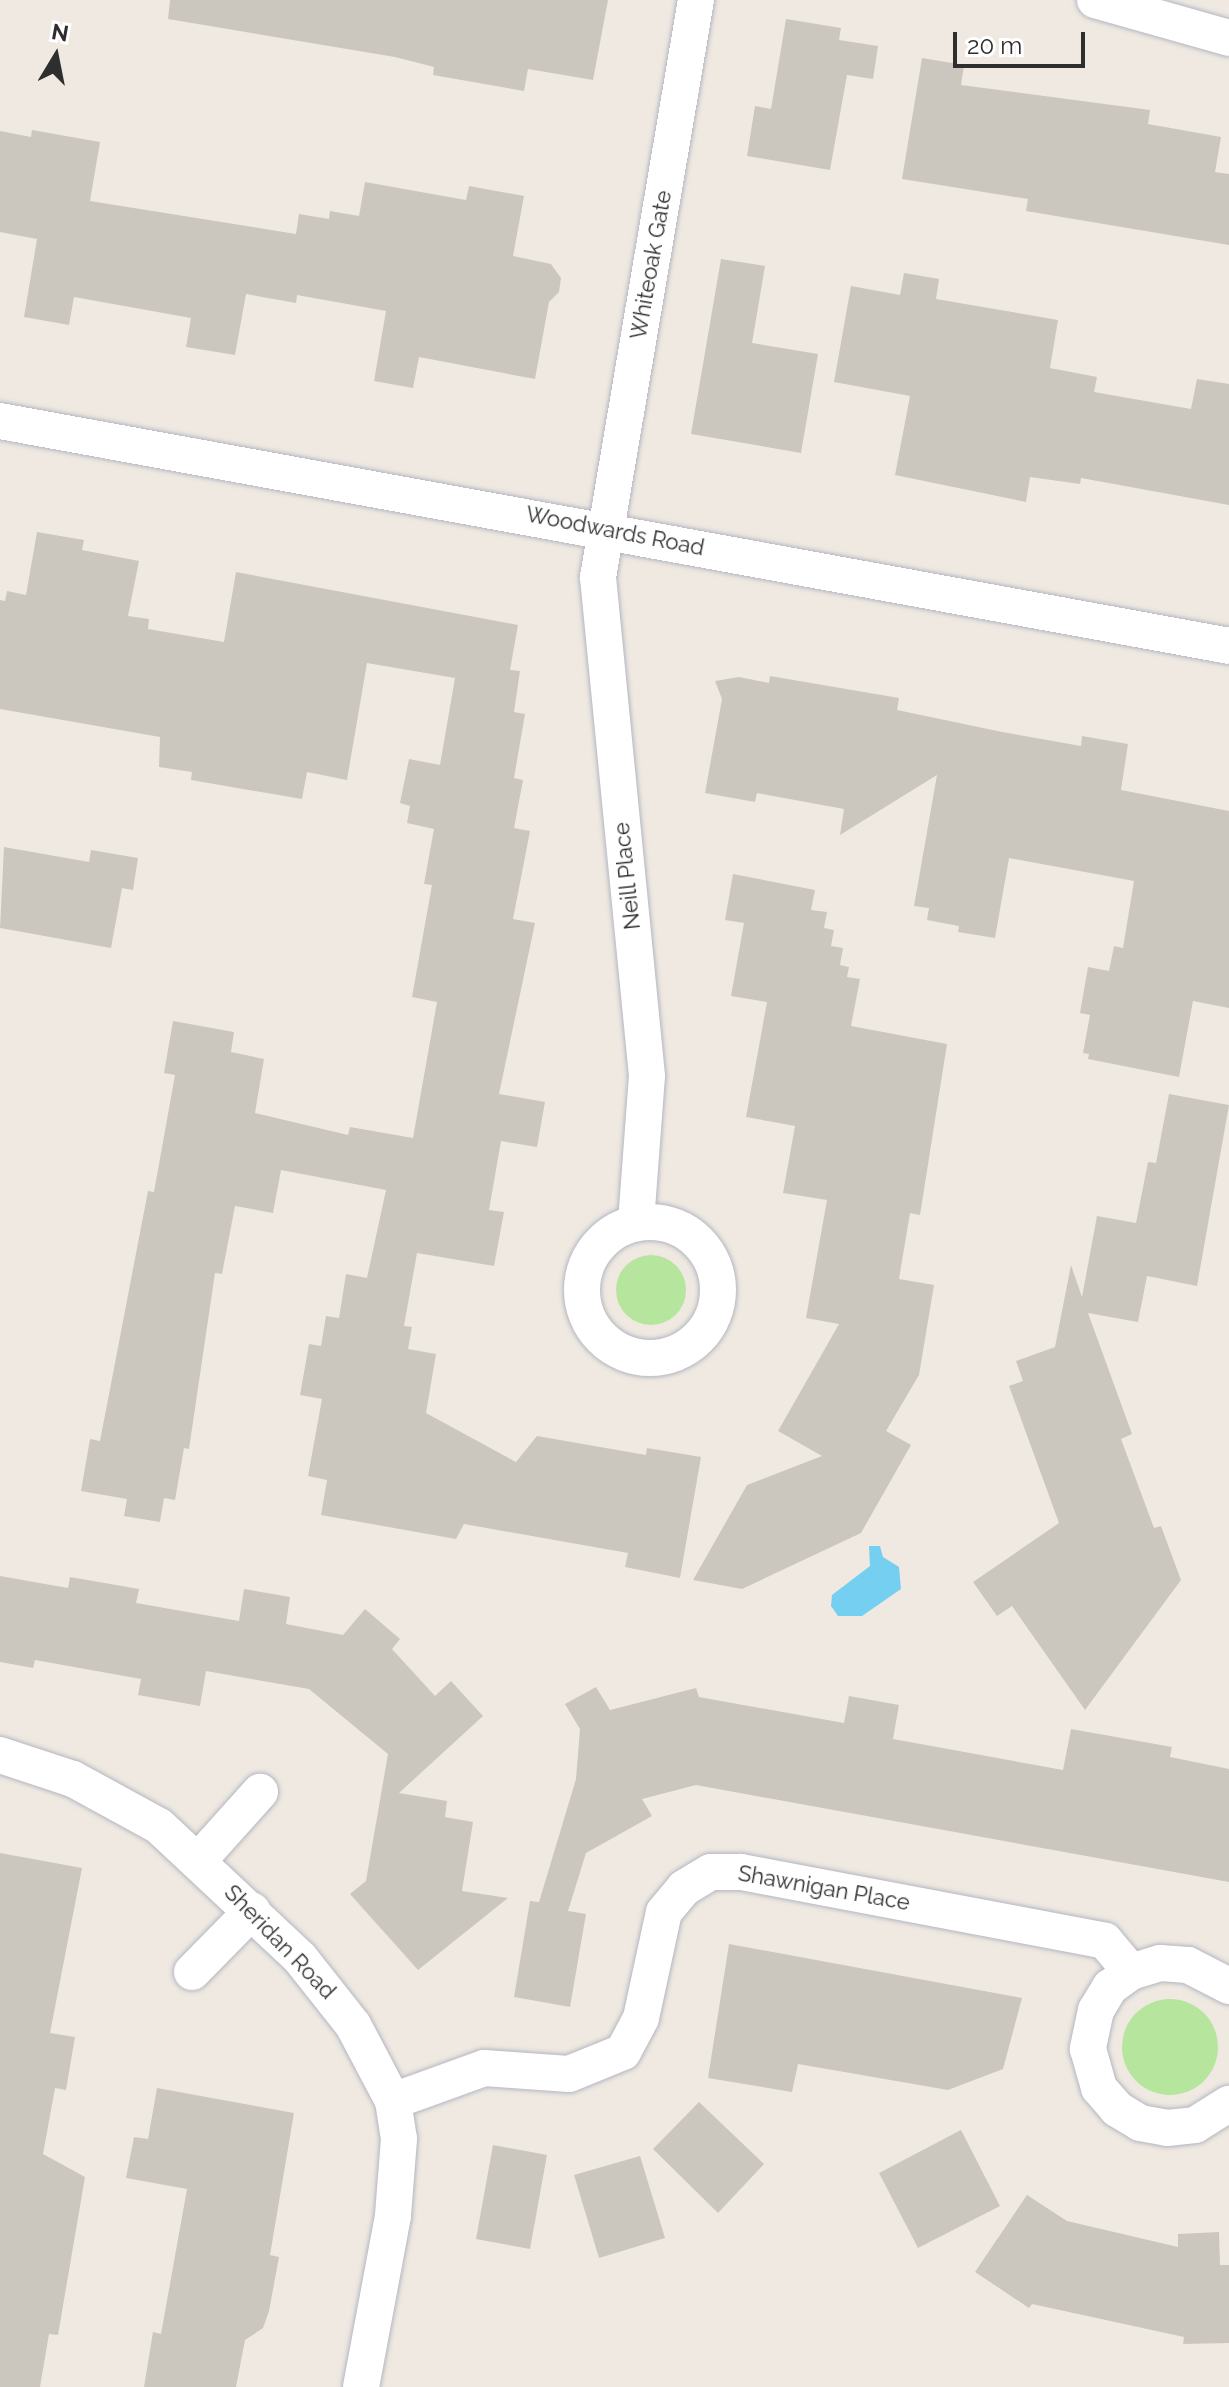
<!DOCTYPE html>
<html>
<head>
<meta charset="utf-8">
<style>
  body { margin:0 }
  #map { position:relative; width:1229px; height:2387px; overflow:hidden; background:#efe9e1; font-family:Raleway,sans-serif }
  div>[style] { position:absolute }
  .green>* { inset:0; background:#b6e59e }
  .round { border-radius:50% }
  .water>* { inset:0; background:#75cff0 }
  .building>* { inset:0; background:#cbc7bf }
  .roads { filter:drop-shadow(0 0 2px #b4b7c1) drop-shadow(0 0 2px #b4b7c1) }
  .street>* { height:36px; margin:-18px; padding:0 18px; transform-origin:18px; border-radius:18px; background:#fff }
  .street>.ring { margin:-18px; padding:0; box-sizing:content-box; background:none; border:36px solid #fff; border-radius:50% }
  span { translate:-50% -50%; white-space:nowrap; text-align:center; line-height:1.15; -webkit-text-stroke:6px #fff; paint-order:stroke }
  .street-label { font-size:22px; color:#2e2e2e }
  .north { position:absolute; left:16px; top:16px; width:80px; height:80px; -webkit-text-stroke:6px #fff; paint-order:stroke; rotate:10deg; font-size:22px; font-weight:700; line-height:32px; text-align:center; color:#2e2e2e }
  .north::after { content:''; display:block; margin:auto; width:28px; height:36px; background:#2e2e2e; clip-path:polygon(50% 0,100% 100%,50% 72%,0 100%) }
  .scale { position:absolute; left:953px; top:32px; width:132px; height:36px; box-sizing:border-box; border:4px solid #2e2e2e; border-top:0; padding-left:10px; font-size:24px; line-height:28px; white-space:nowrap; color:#2e2e2e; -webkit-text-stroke:6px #fff; paint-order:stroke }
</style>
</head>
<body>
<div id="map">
  <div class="green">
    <i class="round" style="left:616px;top:1255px;width:70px;height:70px"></i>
    <i class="round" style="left:1122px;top:1999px;width:96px;height:96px"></i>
  </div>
  <div class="water">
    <i style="clip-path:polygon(869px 1546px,880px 1546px,883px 1557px,899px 1567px,901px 1589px,862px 1616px,838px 1616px,831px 1606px,832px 1595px,870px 1566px)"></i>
  </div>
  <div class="building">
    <i style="clip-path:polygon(170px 0,608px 0,593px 80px,528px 69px,524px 91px,433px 75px,434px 67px,395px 57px,168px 19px)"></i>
    <i style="clip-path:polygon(786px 19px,841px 28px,839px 40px,878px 46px,873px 79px,847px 75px,830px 170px,747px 156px,755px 106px,771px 109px)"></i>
    <i style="clip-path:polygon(922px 58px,964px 65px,961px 85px,1150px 110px,1148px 124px,1221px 137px,1215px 172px,1229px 174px,1229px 245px,1026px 211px,1028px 199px,902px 179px)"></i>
    <i style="clip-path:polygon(32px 130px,100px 142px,90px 201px,296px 234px,299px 214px,329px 219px,330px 211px,359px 216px,365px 182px,466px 200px,469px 186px,524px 196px,513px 256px,551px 264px,561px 278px,559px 292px,549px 302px,535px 379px,419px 357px,413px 388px,374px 381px,386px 311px,297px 295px,296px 303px,246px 294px,235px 355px,186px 347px,191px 318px,74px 297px,69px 325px,24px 317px,37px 239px,0 232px,0 131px,31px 137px)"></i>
    <i style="clip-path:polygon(721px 259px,765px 266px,752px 343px,818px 354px,801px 453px,691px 434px)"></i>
    <i style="clip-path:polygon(904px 273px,939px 279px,936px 299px,1058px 320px,1050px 368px,1097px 377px,1094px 392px,1191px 409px,1197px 379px,1229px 384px,1229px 505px,1081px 478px,1080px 484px,1030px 477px,1026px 502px,895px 475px,910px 396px,834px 382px,851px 286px,900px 295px)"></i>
    <i style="clip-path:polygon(37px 532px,84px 540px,82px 550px,139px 561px,128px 616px,149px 619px,148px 629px,224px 642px,236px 572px,518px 625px,510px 670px,520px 671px,514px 712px,525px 714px,514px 778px,523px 780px,514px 828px,530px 831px,513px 919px,535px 923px,499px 1094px,545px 1102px,537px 1147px,501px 1141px,489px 1210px,504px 1212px,494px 1266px,417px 1253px,404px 1326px,412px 1327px,408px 1349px,436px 1354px,426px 1413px,516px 1462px,537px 1436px,646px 1455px,647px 1448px,701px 1457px,680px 1578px,625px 1567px,628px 1553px,464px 1524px,456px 1539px,321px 1515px,327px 1480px,308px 1476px,322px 1399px,300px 1395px,309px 1344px,321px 1346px,326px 1316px,339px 1318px,346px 1274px,367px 1278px,386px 1190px,281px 1170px,273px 1213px,235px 1206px,222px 1274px,215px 1273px,189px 1449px,184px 1448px,175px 1500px,164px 1498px,160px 1522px,124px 1516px,127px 1499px,81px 1491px,90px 1439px,100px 1441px,148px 1191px,154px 1192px,175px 1075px,164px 1073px,173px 1021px,234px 1032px,231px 1052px,264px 1059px,255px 1113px,348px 1135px,350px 1127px,413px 1138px,437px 1002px,412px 997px,432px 885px,424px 884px,434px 829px,407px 823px,410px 806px,400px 803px,409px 759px,440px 765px,455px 678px,367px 663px,347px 780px,307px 772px,302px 799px,191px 780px,192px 772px,159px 767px,160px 737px,0 709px,0 600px,5px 601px,7px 591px,26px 595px)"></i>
    <i style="clip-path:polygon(770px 676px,899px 698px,897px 710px,1002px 732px,1081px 746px,1082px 736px,1128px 744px,1121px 790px,1229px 811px,1229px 1008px,1193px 1001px,1179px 1077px,1088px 1059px,1089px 1054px,1083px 1053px,1090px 1015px,1080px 1013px,1088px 967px,1109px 971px,1114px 946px,1123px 948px,1134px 881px,1009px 858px,995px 938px,958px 932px,959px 926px,927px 920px,929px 908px,914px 906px,937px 775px,840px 835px,844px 809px,757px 793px,755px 802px,705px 793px,722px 699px,715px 681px,739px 677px,769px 683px)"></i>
    <i style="clip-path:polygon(4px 847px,89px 862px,91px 850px,138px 858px,133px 890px,122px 888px,111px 948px,0 928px)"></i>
    <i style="clip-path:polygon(733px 874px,815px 890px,811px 910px,827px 912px,824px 928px,834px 930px,831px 946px,843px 948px,840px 965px,849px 967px,847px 977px,860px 979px,851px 1026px,947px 1044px,920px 1215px,910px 1213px,899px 1279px,934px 1285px,919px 1375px,886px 1431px,911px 1445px,861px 1533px,742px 1589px,693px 1580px,747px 1485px,822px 1456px,778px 1431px,839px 1324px,806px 1318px,827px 1200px,783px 1193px,795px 1126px,746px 1117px,767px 1002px,731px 996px,744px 923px,725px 920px)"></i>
    <i style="clip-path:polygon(1169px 1094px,1229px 1105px,1197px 1286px,1147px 1276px,1138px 1322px,1088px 1313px,1132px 1434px,1121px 1439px,1154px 1528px,1161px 1526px,1181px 1580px,1085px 1710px,1012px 1606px,997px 1616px,973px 1582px,1059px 1523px,1009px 1386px,1023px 1381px,1016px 1361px,1055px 1347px,1071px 1265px,1082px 1297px,1097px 1216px,1136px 1223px,1148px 1162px,1156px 1163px)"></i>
    <i style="clip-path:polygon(0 1576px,68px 1588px,70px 1577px,139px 1589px,136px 1603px,239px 1621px,244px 1589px,290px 1597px,286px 1624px,343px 1635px,365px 1609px,400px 1639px,392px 1649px,435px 1696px,451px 1681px,483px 1716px,399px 1793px,447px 1801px,445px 1817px,473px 1822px,462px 1891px,508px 1898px,418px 1970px,350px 1894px,366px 1881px,388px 1754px,309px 1689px,206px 1671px,200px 1706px,138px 1695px,141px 1679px,35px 1660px,33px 1668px,0 1662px)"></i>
    <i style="clip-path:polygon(596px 1687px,610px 1710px,696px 1688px,699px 1697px,844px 1723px,849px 1696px,899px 1705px,893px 1739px,1063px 1770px,1071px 1729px,1172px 1747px,1170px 1757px,1229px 1769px,1229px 1882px,696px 1785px,642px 1799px,652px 1816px,586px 1853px,568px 1911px,586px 1914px,570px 2007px,514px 1997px,530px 1901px,539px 1902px,576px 1779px,580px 1729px,565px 1704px)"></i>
    <i style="clip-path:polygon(0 1853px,82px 1868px,50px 2033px,75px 2037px,66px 2090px,55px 2088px,43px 2154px,85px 2177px,58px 2335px,49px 2334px,40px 2387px,0 2387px)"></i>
    <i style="clip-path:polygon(729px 1944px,1022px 1998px,1003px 2069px,948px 2090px,798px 2064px,792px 2092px,708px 2078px)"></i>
    <i style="clip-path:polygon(157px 2088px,294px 2113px,270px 2255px,279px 2257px,269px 2311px,263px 2328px,245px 2340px,236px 2387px,144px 2387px,153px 2332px,161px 2334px,187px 2189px,126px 2178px,134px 2137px,148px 2139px)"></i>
    <i style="clip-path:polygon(699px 2102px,764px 2164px,718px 2213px,653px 2149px)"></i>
    <i style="clip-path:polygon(961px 2130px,1000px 2206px,918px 2248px,879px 2173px)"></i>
    <i style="clip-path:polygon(493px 2145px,547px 2155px,530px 2249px,476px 2239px)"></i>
    <i style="clip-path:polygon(640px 2156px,665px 2238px,599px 2258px,574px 2175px)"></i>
    <i style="clip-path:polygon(1027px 2195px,1067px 2221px,1178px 2247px,1178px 2234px,1219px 2232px,1220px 2265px,1229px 2265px,1229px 2343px,1183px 2344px,1184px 2337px,1032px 2304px,1029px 2308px,975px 2272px)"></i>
  </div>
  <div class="roads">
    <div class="street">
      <i style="left:1095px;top:0;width:139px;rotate:15.8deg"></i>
      <i style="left:0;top:421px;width:1249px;rotate:10.37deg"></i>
      <i class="ring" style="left:582px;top:1222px;width:100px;height:100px"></i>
      <i style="left:636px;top:1222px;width:146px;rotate:-85.7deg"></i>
      <i style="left:647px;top:1076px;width:501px;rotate:-95.61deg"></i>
      <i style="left:598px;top:577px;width:585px;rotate:-80.36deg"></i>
      <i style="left:0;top:1755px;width:77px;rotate:18.2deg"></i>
      <i style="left:73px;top:1779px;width:98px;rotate:28.7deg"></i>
      <i style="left:159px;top:1826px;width:193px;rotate:43.1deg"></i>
      <i style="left:300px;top:1958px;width:85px;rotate:51.7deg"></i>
      <i style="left:353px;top:2025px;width:86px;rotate:62.2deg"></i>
      <i style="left:393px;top:2101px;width:38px;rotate:81deg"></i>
      <i style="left:399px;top:2139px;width:77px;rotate:94.5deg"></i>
      <i style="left:393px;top:2216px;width:174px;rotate:100.6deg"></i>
      <i style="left:198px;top:1861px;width:93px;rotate:-48.1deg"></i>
      <i style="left:192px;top:1972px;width:86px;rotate:-45.5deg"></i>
      <i style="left:1229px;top:1986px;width:46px;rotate:-152.9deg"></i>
      <i style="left:1188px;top:1965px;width:28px;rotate:-176deg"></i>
      <i style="left:1160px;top:1963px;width:30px;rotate:163deg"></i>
      <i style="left:1131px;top:1972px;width:26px;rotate:144deg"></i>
      <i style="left:1110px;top:1987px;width:27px;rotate:121deg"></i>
      <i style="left:1096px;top:2010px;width:40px;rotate:102deg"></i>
      <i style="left:1088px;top:2049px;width:41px;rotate:74.2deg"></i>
      <i style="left:1099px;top:2088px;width:28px;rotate:49deg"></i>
      <i style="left:1117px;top:2109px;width:27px;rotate:31deg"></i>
      <i style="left:1140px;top:2123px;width:27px;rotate:10deg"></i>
      <i style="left:1167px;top:2128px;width:28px;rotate:-6deg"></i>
      <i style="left:1195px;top:2125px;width:40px;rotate:-32deg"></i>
      <i style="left:393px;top:2101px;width:97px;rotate:-19.9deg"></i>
      <i style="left:484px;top:2068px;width:85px;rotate:4deg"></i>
      <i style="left:569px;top:2074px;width:58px;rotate:-22.2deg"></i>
      <i style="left:623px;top:2052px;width:38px;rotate:-62deg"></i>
      <i style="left:641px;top:2018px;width:108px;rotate:-77.8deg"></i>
      <i style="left:664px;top:1912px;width:31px;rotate:-50deg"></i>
      <i style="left:684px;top:1888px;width:31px;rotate:-31deg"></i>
      <i style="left:711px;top:1872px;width:30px"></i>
      <i style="left:741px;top:1872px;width:370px;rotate:10.7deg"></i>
      <i style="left:1105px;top:1941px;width:40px;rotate:50deg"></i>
    </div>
  </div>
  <div class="street-label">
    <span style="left:651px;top:265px;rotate:-80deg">Whiteoak Gate</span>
    <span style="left:615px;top:531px;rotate:11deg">Woodwards Road</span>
    <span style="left:627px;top:876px;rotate:-96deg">Neill Place</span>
    <span style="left:824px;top:1888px;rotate:10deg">Shawnigan Place</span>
    <span style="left:280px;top:1942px;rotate:46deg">Sheridan Road</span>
  </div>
  <div class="north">N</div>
  <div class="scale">20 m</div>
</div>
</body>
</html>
